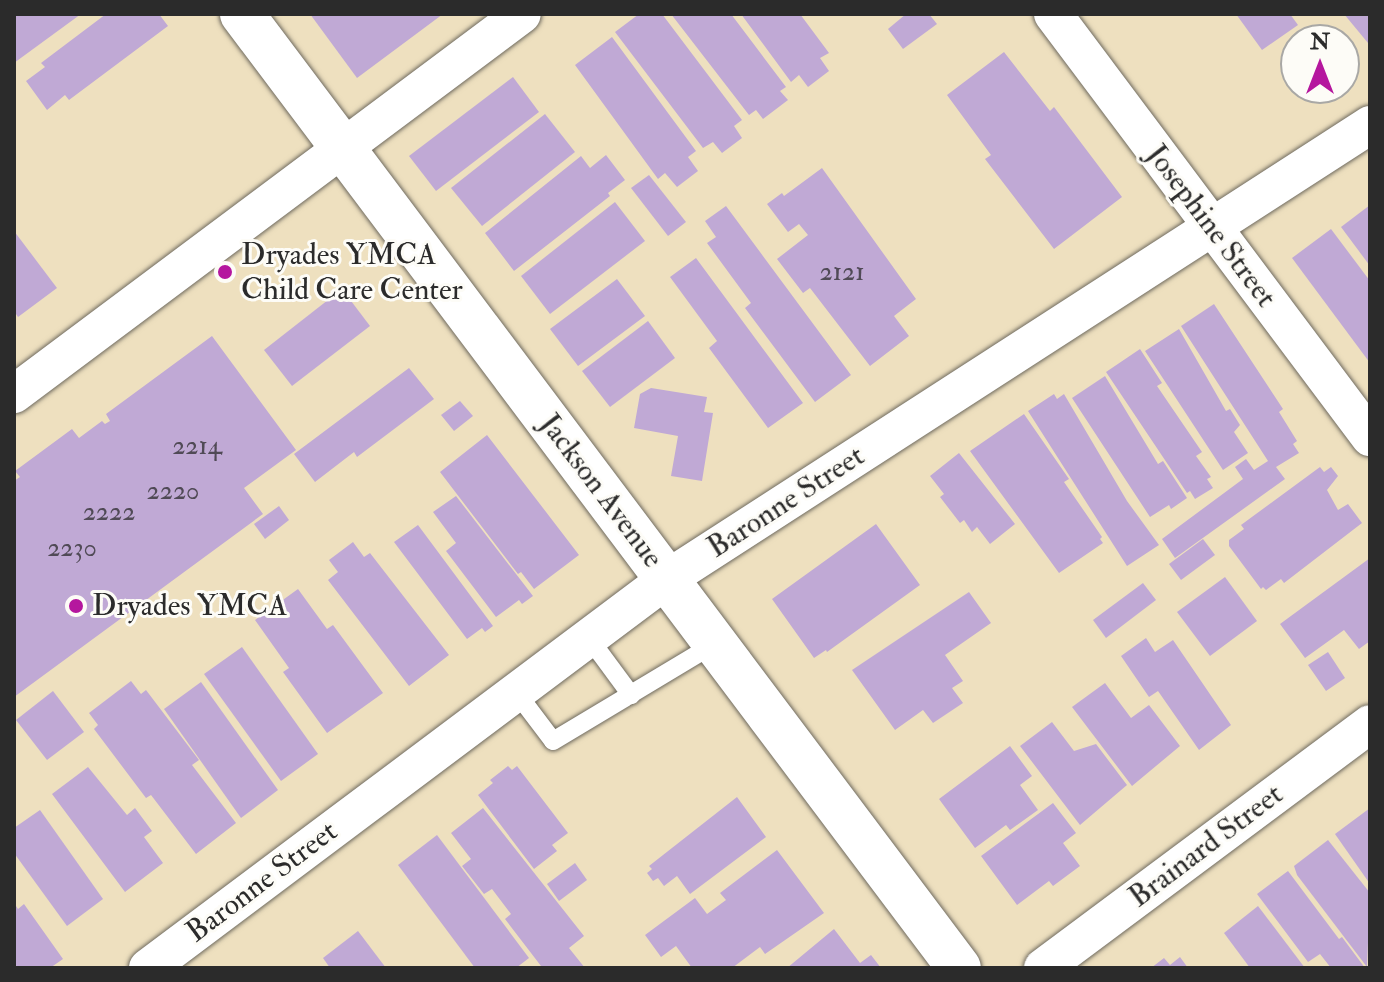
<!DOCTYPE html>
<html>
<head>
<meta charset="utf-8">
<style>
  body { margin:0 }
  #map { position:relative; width:1384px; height:982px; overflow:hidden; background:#eee0bf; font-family:"IM FELL Double Pica",serif }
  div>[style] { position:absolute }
  .building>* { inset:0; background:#c0a9d5 }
  .roads { filter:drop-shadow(0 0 2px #6f6a5f) drop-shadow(0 0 2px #6f6a5f) }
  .service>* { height:18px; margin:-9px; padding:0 9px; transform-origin:9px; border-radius:9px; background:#fff }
  .minor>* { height:38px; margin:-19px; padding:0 19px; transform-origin:19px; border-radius:19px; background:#fff }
  .tertiary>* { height:44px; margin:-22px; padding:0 22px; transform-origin:22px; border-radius:22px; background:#fff }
  .dots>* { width:22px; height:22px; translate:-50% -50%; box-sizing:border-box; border:4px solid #fdfcf7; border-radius:50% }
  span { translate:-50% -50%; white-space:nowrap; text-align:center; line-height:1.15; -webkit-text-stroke:6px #fdfcf7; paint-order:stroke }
  .number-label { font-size:26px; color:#504a56 }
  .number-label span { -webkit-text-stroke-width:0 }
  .street-label { font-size:30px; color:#2b2b2b }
  .poi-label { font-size:30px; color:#2b2b2b }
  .left { translate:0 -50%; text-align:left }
  .frame { position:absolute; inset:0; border:16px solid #2b2b2b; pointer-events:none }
  .north { position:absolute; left:1280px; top:24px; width:80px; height:80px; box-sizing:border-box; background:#fdfcf7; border:2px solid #a9a8a5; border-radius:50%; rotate:0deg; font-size:22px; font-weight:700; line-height:32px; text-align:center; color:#2b2b2b }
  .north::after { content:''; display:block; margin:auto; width:28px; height:36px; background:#b5179e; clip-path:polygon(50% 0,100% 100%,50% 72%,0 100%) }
</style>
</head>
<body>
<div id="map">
  <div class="building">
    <i style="clip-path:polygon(15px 14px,81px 14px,14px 63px)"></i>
    <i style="clip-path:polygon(106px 14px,159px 14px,168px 26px,69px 100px,65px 95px,47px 110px,26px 81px,45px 67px,41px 63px)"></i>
    <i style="clip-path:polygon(310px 14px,443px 14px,357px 78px)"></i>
    <i style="clip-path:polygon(639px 14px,662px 14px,742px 120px,734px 126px,742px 138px,722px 153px,713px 142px,703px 148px,615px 32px)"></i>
    <i style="clip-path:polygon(671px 14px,731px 14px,786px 87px,780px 91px,788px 100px,763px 119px,756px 110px,749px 115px)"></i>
    <i style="clip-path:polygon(741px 14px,800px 14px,829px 53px,820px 58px,829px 71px,808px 87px,799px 75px,791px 82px)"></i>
    <i style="clip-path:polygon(906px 14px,929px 14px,937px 24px,903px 49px,888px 29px)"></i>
    <i style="clip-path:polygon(1236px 14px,1290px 14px,1298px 25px,1262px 50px)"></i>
    <i style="clip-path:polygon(1344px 14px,1370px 14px,1370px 42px,1368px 43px)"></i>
    <i style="clip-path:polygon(612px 37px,696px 151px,688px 157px,698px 171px,677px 187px,665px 173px,658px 179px,575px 65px)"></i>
    <i style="clip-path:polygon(1004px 52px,1050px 111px,1054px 107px,1122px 197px,1054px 249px,985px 159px,991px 155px,947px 95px)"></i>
    <i style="clip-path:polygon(513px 77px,539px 112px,436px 191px,409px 156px)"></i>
    <i style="clip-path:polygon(545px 114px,575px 152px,482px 226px,451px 188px)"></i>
    <i style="clip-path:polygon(606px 155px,625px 180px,608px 193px,610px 196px,514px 271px,485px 233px,581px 156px,590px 168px)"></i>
    <i style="clip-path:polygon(822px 168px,916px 299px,894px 316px,909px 336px,870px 366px,810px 288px,803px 293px,777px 259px,808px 235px,799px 224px,788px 232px,767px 204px,782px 193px,784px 196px)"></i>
    <i style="clip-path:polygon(649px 175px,686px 222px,668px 236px,631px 188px)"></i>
    <i style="clip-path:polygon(615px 202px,645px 241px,550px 314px,521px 276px)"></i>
    <i style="clip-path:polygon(1370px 205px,1370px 266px,1341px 227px)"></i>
    <i style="clip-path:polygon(726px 206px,851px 375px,815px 402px,745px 308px,751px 303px,707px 243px,716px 237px,705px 221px)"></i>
    <i style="clip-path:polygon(1331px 229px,1370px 281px,1370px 363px,1292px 258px)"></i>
    <i style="clip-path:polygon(14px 231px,57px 288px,18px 317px,14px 311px)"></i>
    <i style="clip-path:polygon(696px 258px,803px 403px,768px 428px,709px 348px,717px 341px,670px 277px)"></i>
    <i style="clip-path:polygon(617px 279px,645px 316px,578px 366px,550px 329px)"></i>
    <i style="clip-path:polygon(342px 289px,370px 326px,292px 386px,264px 350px)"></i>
    <i style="clip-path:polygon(1214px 304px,1283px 409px,1279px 412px,1297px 441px,1293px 444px,1299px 453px,1276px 467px,1285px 479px,1175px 558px,1162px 539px,1243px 479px,1235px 467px,1246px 459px,1254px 470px,1268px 461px,1181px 326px)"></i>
    <i style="clip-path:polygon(648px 321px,675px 358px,610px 407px,582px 371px)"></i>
    <i style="clip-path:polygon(1179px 329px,1226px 411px,1230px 409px,1240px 425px,1234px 432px,1248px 453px,1223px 470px,1145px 351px)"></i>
    <i style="clip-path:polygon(212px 336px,296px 450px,244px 488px,263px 514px,14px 697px,14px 481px,20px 477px,15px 471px,72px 429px,79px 438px,102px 421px,105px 424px,110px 421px,106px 414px)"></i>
    <i style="clip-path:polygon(1140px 349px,1162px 383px,1157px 386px,1202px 452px,1196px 456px,1211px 477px,1207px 479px,1213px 488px,1195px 499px,1190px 491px,1187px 493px,1106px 372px)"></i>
    <i style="clip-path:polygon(409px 368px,434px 399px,357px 457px,354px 452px,315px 482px,294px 454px)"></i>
    <i style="clip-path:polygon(1105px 376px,1158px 464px,1163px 461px,1187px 498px,1171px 509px,1169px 505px,1150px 517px,1072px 398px)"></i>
    <i style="clip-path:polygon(651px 388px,707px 397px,704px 412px,713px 413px,702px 481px,671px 476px,678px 436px,634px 428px,640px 394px)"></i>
    <i style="clip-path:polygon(1054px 394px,1057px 399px,1064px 394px,1127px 501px,1159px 545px,1127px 566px,1028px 411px)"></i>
    <i style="clip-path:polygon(460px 401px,473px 416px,454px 431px,441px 415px)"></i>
    <i style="clip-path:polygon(1024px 414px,1069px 479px,1064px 482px,1102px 537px,1100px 539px,1103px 543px,1059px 573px,970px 451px)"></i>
    <i style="clip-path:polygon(487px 435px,579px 555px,534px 589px,521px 572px,518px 574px,440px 472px)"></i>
    <i style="clip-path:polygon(959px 453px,1015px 524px,990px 544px,977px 527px,972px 532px,964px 520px,960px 523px,940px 497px,944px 494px,930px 476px)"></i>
    <i style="clip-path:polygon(1320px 467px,1324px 472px,1331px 467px,1338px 476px,1327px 490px,1338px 510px,1348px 504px,1362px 523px,1284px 583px,1281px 579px,1266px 590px,1263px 587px,1261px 589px,1229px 546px,1229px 540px,1244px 529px,1241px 525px)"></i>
    <i style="clip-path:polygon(456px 496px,533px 596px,522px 604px,519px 600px,496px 617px,446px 551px,456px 543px,433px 512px)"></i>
    <i style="clip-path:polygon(279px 506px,289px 520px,265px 539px,254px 524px)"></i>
    <i style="clip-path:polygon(876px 524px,920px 585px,827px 652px,826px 650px,814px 658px,772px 599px)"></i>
    <i style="clip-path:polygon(418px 525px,493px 626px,485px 632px,482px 628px,467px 639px,394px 542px)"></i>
    <i style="clip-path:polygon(1203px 539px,1215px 555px,1181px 580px,1169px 564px)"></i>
    <i style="clip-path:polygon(353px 542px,364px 557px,370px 553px,449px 655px,409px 686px,328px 580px,338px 572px,329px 560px)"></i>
    <i style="clip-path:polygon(1370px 558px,1370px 641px,1359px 649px,1344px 630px,1305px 658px,1280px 624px)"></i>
    <i style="clip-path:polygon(1225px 577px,1257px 621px,1210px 656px,1177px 612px)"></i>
    <i style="clip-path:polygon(1143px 583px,1156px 600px,1106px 638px,1093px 620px)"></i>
    <i style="clip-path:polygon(298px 589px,327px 629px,333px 625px,383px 693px,327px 733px,283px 672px,289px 668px,255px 620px)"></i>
    <i style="clip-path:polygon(969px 592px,991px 623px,945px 655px,963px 681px,952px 688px,963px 703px,933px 723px,923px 710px,895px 730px,852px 670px)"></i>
    <i style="clip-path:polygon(1146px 638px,1155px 652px,1173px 640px,1231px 725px,1199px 750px,1158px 691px,1149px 697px,1121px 656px)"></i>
    <i style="clip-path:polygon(242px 647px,318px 754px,281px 781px,204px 674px)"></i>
    <i style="clip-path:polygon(1328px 652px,1345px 678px,1326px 691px,1308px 665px)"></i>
    <i style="clip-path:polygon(131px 681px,141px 694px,146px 690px,199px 760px,192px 765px,236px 823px,196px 854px,151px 795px,146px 798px,94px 729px,98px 725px,89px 713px)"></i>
    <i style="clip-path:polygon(201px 682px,278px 790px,241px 818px,164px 709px)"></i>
    <i style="clip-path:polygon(1105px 683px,1131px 718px,1149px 705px,1180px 746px,1132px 786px,1072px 707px)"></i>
    <i style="clip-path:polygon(53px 691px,84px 732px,47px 760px,16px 720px)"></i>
    <i style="clip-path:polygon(1052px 722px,1074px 751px,1096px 744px,1127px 785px,1080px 825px,1020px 746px)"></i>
    <i style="clip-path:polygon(1010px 746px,1032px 776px,1020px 785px,1038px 810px,1010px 830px,1006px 825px,975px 848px,939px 799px)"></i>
    <i style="clip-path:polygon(508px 766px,512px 770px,517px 766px,568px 833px,552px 845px,557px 851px,534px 869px,478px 795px,493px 783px,490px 780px)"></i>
    <i style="clip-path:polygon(88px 767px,127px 815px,135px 808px,152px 831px,144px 837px,163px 863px,125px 892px,52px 794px)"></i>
    <i style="clip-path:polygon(737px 797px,766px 837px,690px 894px,677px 876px,664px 886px,658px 878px,653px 881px,647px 873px,652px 869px,649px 866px)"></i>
    <i style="clip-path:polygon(1053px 803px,1076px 833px,1063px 843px,1080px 866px,1053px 886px,1049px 881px,1017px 905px,981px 856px)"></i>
    <i style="clip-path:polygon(483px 808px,584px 936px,569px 948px,585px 968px,537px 968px,541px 966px,505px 919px,511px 914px,492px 889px,484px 894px,462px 866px,471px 859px,451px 833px)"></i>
    <i style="clip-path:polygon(1370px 808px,1370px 884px,1335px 834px)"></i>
    <i style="clip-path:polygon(40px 810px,103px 899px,67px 926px,14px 853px,14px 828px)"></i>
    <i style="clip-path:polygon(437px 835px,529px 958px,516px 968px,475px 968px,398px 865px)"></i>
    <i style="clip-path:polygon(1328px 840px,1370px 893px,1367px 967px,1297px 875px,1294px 866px)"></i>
    <i style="clip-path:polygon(777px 850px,824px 913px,765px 954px,760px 947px,732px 968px,692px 968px,676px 946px,661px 957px,645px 935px,695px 898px,707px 914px,726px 900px,720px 893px)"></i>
    <i style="clip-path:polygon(575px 863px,587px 880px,559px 901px,547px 884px)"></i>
    <i style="clip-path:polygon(1288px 871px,1339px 939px,1342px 937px,1365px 968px,1331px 968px,1320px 954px,1308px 962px,1257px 894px)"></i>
    <i style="clip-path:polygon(14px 903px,18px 909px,24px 904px,63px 959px,50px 968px,18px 968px,14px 963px)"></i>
    <i style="clip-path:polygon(1258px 906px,1305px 968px,1250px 968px,1224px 933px)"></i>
    <i style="clip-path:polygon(834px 929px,860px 963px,871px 955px,881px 968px,787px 968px)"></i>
    <i style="clip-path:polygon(358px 931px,386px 968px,330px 968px,323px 958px)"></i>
    <i style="clip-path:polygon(1180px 957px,1188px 968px,1151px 968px,1164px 958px,1170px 965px)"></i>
  </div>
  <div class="roads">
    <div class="service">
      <i style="left:589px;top:638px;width:71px;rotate:53.6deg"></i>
      <i style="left:516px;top:692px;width:61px;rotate:52.9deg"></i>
      <i style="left:553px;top:741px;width:190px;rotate:-31deg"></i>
    </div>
    <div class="minor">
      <i style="left:1053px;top:14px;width:529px;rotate:53.15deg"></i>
      <i style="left:14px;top:394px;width:634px;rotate:-36.8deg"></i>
      <i style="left:148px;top:968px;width:649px;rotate:-36.85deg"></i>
      <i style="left:667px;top:579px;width:837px;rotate:-32.85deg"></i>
      <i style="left:1043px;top:968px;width:408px;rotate:-36.7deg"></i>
    </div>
    <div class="tertiary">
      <i style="left:242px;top:14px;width:1193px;rotate:53.07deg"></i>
    </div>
  </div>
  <div class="dots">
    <i style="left:225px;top:272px;background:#b5179e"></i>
    <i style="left:76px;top:606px;background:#b5179e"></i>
  </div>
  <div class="number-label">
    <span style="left:842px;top:273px">2121</span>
    <span style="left:197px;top:447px">2214</span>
    <span style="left:173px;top:492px">2220</span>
    <span style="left:109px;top:513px">2222</span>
    <span style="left:72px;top:549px">2230</span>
  </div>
  <div class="street-label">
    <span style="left:1211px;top:226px;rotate:53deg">Josephine Street</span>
    <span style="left:601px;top:491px;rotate:53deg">Jackson Avenue</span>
    <span style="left:786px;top:502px;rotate:-33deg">Baronne Street</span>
    <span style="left:1206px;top:846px;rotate:-37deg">Brainard Street</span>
    <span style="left:262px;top:882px;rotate:-37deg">Baronne Street</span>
  </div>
  <div class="poi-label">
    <span class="left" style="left:241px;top:272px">Dryades YMCA<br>Child Care Center</span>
    <span class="left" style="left:92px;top:606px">Dryades YMCA</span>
  </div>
  <div class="frame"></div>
  <div class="north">N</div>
</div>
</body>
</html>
